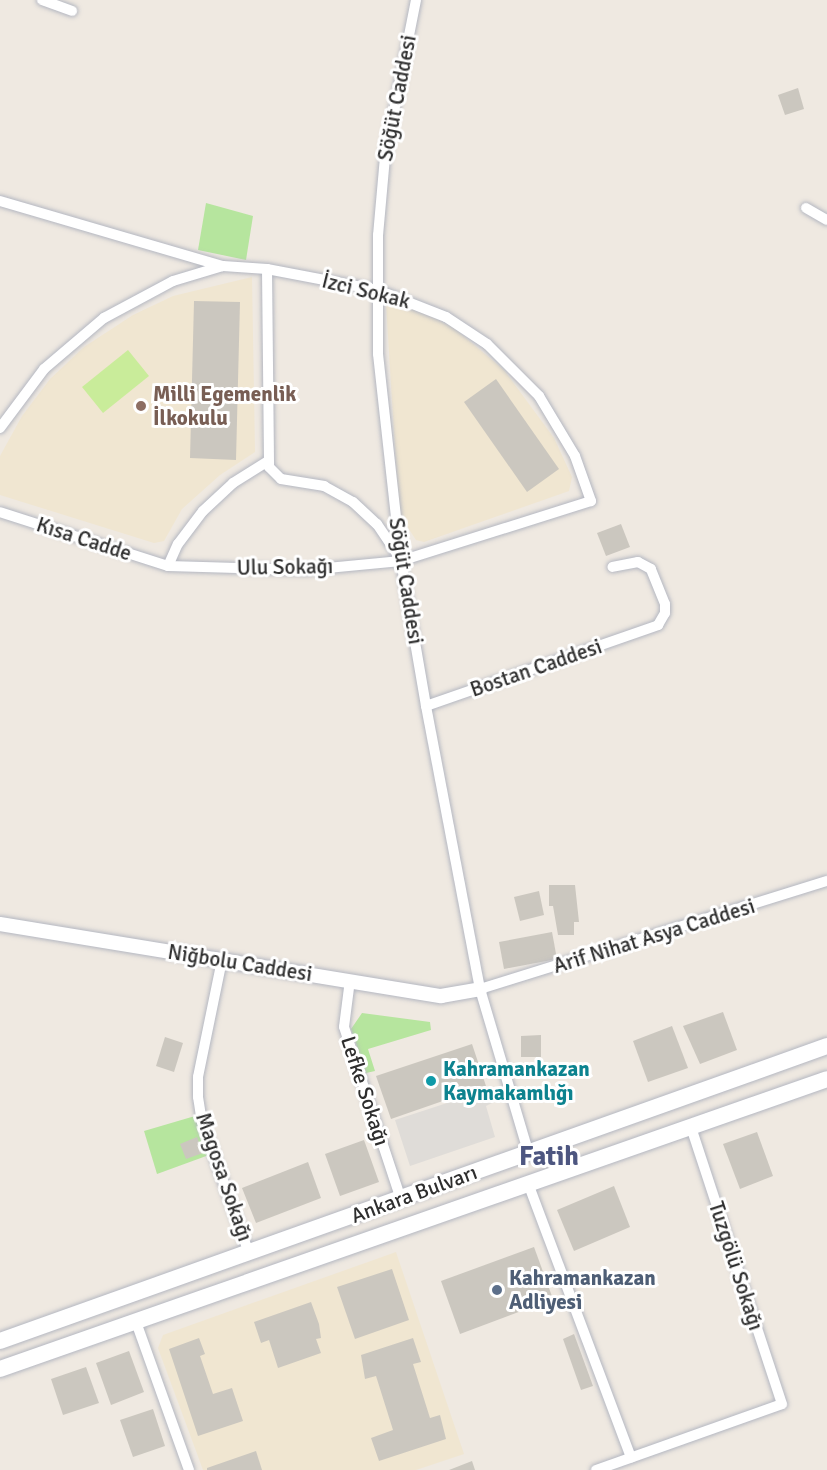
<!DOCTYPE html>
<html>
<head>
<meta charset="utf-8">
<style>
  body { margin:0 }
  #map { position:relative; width:827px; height:1470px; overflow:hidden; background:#efe9e1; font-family:Signika,sans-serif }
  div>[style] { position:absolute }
  .education>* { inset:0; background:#f0e6d1 }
  .green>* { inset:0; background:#b6e59e }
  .pitch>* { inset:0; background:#c9ec9a }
  .plaza>* { inset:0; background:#dfdcd8 }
  .building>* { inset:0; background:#cbc7bf }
  .roads { filter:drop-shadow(0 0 2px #b4b7c1) drop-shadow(0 0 2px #b4b7c1) }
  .minor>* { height:10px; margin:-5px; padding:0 5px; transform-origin:5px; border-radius:5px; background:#fff }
  .tertiary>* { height:14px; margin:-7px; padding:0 7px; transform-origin:7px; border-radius:7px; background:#fff }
  .secondary>* { height:16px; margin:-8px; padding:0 8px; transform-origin:8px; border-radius:8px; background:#fff }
  .dots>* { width:16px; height:16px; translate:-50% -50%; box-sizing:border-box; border:3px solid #fff; border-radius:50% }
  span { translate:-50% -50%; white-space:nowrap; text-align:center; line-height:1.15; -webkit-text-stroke:6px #fff; paint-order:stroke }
  .street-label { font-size:21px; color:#2e2e2e }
  .education-label { font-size:21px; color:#785e54; font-weight:700 }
  .left { translate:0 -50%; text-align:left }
  .culture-label { font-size:21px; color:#0d838f; font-weight:700 }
  .service-label { font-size:21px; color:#4e5e75; font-weight:700 }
  .district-label { font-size:27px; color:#4d5680; font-weight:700 }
</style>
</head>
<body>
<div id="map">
  <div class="education">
    <i style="clip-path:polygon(252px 277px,255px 452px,220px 475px,182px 509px,164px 541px,154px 543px,0 495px,0 456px,22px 416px,50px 379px,84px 347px,133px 315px,173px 296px)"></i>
    <i style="clip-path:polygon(395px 298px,454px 328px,504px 370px,554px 438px,572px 477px,569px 491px,424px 542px,416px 540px,399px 514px,386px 304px)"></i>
    <i style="clip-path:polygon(396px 1252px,464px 1454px,416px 1470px,203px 1470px,158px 1348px,163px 1335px)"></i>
  </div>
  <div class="green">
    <i style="clip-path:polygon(206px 203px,253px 216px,246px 260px,198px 250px)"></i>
    <i style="clip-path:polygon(362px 1013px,430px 1022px,431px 1030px,368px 1049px,375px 1071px,366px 1073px,351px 1029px)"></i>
    <i style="clip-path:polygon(195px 1116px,209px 1155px,157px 1174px,144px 1131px)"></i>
  </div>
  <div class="pitch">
    <i style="clip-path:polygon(128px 350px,149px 376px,103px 413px,82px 387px)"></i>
  </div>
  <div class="plaza">
    <i style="clip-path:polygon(490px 1089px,494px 1102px,486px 1106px,495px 1137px,410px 1166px,395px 1120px)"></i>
  </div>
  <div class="building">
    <i style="clip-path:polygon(798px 88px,804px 109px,785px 115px,778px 95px)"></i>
    <i style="clip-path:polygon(194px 301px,240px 302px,236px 460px,190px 458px)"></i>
    <i style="clip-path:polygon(496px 379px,559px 469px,527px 492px,464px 402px)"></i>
    <i style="clip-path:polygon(621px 524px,630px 547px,606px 556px,597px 533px)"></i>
    <i style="clip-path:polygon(549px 885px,575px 885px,579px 922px,574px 922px,574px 935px,558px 935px,553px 906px,549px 906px)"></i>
    <i style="clip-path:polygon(539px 891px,544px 915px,520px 921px,514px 897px)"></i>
    <i style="clip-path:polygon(552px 932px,557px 959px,504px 969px,499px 942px)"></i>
    <i style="clip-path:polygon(723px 1012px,737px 1050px,700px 1064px,683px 1026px)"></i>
    <i style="clip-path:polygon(672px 1026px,688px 1068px,648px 1082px,633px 1041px)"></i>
    <i style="clip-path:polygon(541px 1035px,541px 1057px,521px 1057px,521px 1036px)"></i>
    <i style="clip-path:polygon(165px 1037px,183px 1043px,174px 1072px,156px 1066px)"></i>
    <i style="clip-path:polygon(472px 1044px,486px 1086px,391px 1119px,376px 1076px)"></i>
    <i style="clip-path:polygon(757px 1132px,773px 1176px,740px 1189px,723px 1144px)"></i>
    <i style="clip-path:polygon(197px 1137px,203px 1153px,186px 1159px,180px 1144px)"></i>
    <i style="clip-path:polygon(364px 1140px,379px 1182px,340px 1196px,325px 1154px)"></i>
    <i style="clip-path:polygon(308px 1162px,321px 1198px,256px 1223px,242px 1188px)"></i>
    <i style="clip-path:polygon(614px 1186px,630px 1227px,574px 1251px,557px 1210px)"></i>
    <i style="clip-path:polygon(534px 1247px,553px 1299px,460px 1334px,441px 1281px)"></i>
    <i style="clip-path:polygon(392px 1269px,409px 1320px,355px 1339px,337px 1287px)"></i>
    <i style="clip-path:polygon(311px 1302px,319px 1324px,321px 1338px,316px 1339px,321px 1353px,278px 1368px,269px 1340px,261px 1343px,254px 1322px)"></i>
    <i style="clip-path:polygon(574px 1334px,593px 1386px,581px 1390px,563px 1339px)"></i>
    <i style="clip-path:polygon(199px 1338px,205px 1354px,200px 1356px,213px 1394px,232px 1388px,243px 1421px,198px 1436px,169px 1349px)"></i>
    <i style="clip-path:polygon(413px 1338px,421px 1362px,413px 1364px,430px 1418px,440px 1415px,446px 1439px,379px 1461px,371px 1438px,393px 1430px,376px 1376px,365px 1379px,361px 1355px)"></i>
    <i style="clip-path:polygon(129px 1351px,144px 1392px,111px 1405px,96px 1363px)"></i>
    <i style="clip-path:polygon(86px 1367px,99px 1403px,63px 1415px,51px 1379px)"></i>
    <i style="clip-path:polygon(153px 1409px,165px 1446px,133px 1457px,120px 1420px)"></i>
    <i style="clip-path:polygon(256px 1451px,262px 1470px,207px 1470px,207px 1468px)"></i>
    <i style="clip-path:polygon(472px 1461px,475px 1470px,449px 1470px)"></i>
  </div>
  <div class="roads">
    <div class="minor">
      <i style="left:42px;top:0;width:32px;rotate:20deg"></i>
      <i style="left:416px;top:0;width:160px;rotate:101.2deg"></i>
      <i style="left:385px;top:157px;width:78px;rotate:95.1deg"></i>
      <i style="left:378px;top:235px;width:119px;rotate:90deg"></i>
      <i style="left:378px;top:354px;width:208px;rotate:83.7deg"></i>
      <i style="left:401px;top:561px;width:147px;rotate:80.2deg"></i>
      <i style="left:426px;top:706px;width:288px;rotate:79.2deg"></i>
      <i style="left:480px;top:989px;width:172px;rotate:73.5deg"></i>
      <i style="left:0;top:201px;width:232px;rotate:16.3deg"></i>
      <i style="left:223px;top:266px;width:44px;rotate:3.9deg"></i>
      <i style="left:267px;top:269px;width:112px;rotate:10.8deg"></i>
      <i style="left:377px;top:290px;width:74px;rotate:21.4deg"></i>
      <i style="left:446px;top:317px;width:49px;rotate:33.4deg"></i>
      <i style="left:487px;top:344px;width:74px;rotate:45deg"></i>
      <i style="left:539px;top:396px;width:70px;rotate:59deg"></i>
      <i style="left:575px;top:456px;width:48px;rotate:70.4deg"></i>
      <i style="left:591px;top:501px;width:199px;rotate:162.5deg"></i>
      <i style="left:401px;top:561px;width:95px;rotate:174.6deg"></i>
      <i style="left:306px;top:570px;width:138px;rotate:-178.3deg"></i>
      <i style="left:168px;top:566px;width:176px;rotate:-162.2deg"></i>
      <i style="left:806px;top:208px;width:24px;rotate:30deg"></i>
      <i style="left:267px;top:269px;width:198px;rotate:89.4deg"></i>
      <i style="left:269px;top:467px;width:17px;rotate:45deg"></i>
      <i style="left:281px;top:479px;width:44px;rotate:9.2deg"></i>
      <i style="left:324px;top:486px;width:33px;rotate:29deg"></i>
      <i style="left:353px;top:502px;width:33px;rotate:43deg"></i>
      <i style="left:377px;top:524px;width:37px;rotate:56deg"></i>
      <i style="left:0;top:428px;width:74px;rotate:-53.3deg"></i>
      <i style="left:44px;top:369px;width:79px;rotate:-40.4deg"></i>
      <i style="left:104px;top:318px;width:78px;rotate:-28.2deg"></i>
      <i style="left:173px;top:281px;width:52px;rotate:-16.7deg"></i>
      <i style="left:168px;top:566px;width:24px;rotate:-66deg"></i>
      <i style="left:178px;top:544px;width:41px;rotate:-52.9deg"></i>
      <i style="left:203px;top:511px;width:41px;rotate:-43deg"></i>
      <i style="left:233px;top:483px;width:40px;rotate:-32deg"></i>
      <i style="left:426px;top:706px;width:246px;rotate:-19.2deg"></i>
      <i style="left:658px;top:625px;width:14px;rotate:-60deg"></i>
      <i style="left:665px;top:613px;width:9px;rotate:-90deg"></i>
      <i style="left:665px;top:604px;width:38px;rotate:-112deg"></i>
      <i style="left:651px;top:569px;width:15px;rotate:-152deg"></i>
      <i style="left:638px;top:562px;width:26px;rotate:169deg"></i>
      <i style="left:222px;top:960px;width:119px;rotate:101.6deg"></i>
      <i style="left:198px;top:1077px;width:20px;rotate:90deg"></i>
      <i style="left:198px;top:1097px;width:25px;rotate:81deg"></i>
      <i style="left:202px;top:1122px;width:139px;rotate:70.3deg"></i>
      <i style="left:350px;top:980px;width:47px;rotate:97.3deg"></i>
      <i style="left:344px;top:1027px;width:181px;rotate:71.7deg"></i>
      <i style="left:480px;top:989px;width:363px;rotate:-17.3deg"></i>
      <i style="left:529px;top:1186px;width:290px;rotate:69.4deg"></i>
      <i style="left:136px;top:1322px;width:157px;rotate:70.3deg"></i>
      <i style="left:596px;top:1470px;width:197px;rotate:-19.5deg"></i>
      <i style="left:782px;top:1404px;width:291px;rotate:-108.2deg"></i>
    </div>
    <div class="tertiary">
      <i style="left:0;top:924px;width:447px;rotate:9.3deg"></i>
      <i style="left:441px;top:996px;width:40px;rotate:-10deg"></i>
    </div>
    <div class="secondary">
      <i style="left:0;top:1341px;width:878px;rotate:-19.63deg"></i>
      <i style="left:0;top:1369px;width:876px;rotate:-19.32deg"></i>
    </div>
  </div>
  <div class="dots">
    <i style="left:141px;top:406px;background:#8d6e63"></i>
    <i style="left:431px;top:1081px;background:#0f9aa8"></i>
    <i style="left:497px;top:1290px;background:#5c6f8a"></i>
  </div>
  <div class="street-label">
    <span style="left:397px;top:98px;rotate:-79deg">Söğüt Caddesi</span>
    <span style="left:366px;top:291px;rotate:14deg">İzci Sokak</span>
    <span style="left:84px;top:539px;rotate:18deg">Kısa Cadde</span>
    <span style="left:285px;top:567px;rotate:-1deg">Ulu Sokağı</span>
    <span style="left:406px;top:581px;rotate:81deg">Söğüt Caddesi</span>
    <span style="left:536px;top:668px;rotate:-19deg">Bostan Caddesi</span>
    <span style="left:654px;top:936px;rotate:-17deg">Arif Nihat Asya Caddesi</span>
    <span style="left:240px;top:963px;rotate:9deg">Niğbolu Caddesi</span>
    <span style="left:365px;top:1091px;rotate:72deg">Lefke Sokağı</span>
    <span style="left:224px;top:1177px;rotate:71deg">Magosa Sokağı</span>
    <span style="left:414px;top:1194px;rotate:-20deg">Ankara Bulvarı</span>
    <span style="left:736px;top:1266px;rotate:72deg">Tuzgölü Sokağı</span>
  </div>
  <div class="education-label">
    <span class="left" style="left:153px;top:406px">Milli Egemenlik<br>İlkokulu</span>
  </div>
  <div class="culture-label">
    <span class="left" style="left:443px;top:1081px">Kahramankazan<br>Kaymakamlığı</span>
  </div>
  <div class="service-label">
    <span class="left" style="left:509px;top:1290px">Kahramankazan<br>Adliyesi</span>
  </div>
  <div class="district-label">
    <span style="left:549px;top:1157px">Fatih</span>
  </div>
</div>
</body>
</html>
